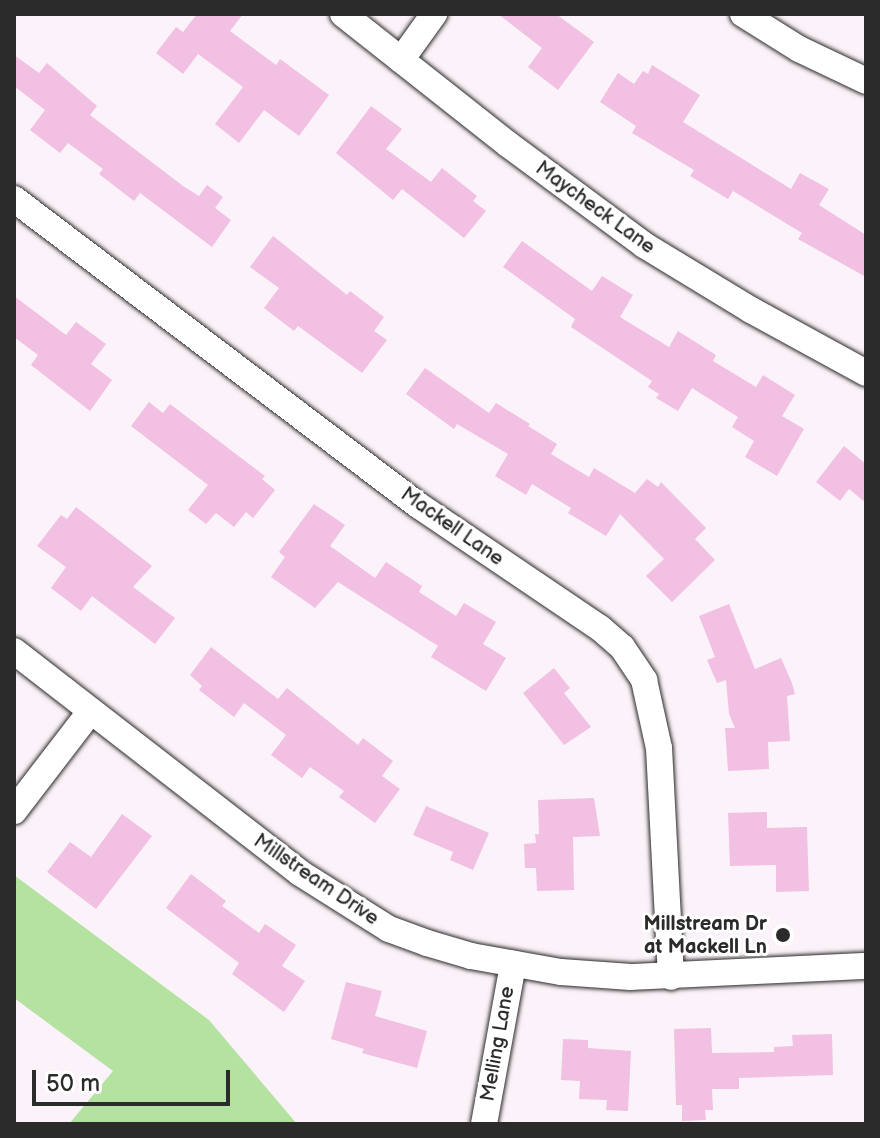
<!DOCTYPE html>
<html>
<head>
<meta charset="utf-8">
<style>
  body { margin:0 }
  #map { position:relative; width:880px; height:1138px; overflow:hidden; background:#fcf2f9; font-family:"Balsamiq Sans",sans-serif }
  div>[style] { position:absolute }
  .green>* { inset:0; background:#b4e2a1 }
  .building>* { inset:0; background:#f1c0e2 }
  .roads { filter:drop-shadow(0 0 2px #2b2b2b) drop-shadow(0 0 2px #2b2b2b) }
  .minor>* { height:26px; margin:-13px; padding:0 13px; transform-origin:13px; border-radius:13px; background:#fff }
  .dots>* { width:22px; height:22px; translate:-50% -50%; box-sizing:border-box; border:4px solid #fff; border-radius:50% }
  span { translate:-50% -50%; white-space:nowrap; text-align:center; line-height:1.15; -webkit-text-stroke:6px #fff; paint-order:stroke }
  .street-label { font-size:20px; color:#2b2b2b }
  .poi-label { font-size:20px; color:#2b2b2b; font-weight:700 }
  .right { translate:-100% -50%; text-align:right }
  .frame { position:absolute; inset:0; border:16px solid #2b2b2b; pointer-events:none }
  .scale { position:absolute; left:32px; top:1070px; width:198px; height:36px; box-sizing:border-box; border:4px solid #2b2b2b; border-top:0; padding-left:10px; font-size:24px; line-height:28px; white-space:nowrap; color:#2b2b2b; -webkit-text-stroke:6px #fff; paint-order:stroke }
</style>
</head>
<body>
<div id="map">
  <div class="green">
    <i style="clip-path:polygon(14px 875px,209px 1020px,297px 1124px,69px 1124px,113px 1071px,14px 998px)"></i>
  </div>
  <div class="building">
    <i style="clip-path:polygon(197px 14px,243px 14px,230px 31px,276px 65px,280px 59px,329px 95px,299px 136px,264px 110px,239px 143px,215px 124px,243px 87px,198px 54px,183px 74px,156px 53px,176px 27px,183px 32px)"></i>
    <i style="clip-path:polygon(498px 14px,556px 14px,594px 42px,558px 90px,528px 67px,542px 48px)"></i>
    <i style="clip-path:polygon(14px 55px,39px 73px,47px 63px,97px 106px,90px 115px,183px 186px,199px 196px,207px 185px,223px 197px,215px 208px,231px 220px,212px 247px,140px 193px,134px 201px,99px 174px,103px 169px,68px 143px,60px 153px,30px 130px,45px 110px,14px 86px)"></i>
    <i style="clip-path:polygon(652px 65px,700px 95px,683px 122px,791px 189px,800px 173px,829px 189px,819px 205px,866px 235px,866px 277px,798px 239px,802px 233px,733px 191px,728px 199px,690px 176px,694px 170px,632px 133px,636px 126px,600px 102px,618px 73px,634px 84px,643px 71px,648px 74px)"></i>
    <i style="clip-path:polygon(371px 106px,402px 129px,386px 149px,431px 182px,442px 168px,477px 196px,473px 201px,486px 211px,464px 238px,402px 189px,393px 200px,336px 153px)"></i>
    <i style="clip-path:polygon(273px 236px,347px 295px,350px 291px,384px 317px,374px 331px,387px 340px,362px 373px,298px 326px,294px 331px,264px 308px,279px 288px,250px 267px)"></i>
    <i style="clip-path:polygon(522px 241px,592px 291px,602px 276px,633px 295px,620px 317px,669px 347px,678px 331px,716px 355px,713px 361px,756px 387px,763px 375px,795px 395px,782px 416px,804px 429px,777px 476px,745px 457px,754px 441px,732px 427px,738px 417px,692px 388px,678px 411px,656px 398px,659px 394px,648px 387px,652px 381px,571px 327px,575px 319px,503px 267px)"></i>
    <i style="clip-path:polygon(14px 296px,66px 335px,76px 322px,106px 344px,91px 364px,112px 380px,90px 411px,31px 365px,38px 355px,14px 337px)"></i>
    <i style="clip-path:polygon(425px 368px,489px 413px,496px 403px,530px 424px,528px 426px,557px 444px,551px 454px,589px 477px,594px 468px,635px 493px,647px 479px,658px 487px,661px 482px,706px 528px,695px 539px,715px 560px,672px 602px,646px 576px,664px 559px,620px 514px,606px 536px,568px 513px,571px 508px,532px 484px,526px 495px,495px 476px,508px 454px,457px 424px,454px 429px,406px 394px)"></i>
    <i style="clip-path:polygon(149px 402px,163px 413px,170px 404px,265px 476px,262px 479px,275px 490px,253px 518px,246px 512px,234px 527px,216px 513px,206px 524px,188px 510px,208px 485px,131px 426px)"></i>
    <i style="clip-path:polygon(844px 446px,866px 464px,866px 503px,849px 489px,840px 501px,816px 482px)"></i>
    <i style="clip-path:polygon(314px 504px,345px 525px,330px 546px,375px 578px,386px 562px,422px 586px,419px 592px,456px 616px,464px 603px,496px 622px,483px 644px,506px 658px,486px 691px,431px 657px,438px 646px,338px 582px,315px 608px,271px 577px,285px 557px,279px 552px)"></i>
    <i style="clip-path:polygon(76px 507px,152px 566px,133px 587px,175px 618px,155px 644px,92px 596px,81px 611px,51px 588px,66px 567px,37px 546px,61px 515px,67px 519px)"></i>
    <i style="clip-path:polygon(729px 604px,755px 669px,781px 658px,792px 683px,795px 694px,787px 696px,790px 741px,768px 742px,769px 769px,728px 771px,725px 728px,735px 728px,729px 714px,726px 680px,717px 683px,707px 660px,715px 657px,699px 616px)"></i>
    <i style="clip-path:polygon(211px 647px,278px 699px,287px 688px,358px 745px,363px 738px,393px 761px,382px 776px,400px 789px,375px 823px,339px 797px,344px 791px,310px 767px,302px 778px,271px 755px,286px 735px,244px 703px,234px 717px,199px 690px,202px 686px,190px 675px)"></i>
    <i style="clip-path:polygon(554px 668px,570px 688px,564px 693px,591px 727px,564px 745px,523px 693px)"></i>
    <i style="clip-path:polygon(594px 798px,600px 836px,573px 837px,574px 890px,537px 891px,536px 868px,525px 868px,524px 844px,536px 843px,535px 834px,539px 834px,538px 800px)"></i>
    <i style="clip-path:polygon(426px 806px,489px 833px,473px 870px,450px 860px,453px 852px,413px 835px)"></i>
    <i style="clip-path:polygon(767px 812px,767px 828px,807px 827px,809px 891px,776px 892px,776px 865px,730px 866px,728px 813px)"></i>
    <i style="clip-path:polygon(122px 814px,152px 836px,96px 909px,47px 872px,70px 842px,91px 857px)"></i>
    <i style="clip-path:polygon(191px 874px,226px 901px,222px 906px,259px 933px,265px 924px,296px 945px,282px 966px,305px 981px,284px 1012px,232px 974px,239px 963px,166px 908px)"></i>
    <i style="clip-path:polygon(346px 982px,382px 991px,375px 1016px,427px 1031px,417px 1068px,362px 1053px,364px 1049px,331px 1039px)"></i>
    <i style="clip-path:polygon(711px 1028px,712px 1053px,774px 1052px,774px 1047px,793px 1046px,792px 1035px,832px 1034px,833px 1075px,739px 1078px,739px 1089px,712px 1089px,713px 1110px,705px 1110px,706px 1120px,682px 1121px,682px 1105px,676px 1105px,674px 1029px)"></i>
    <i style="clip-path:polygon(563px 1039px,588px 1040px,588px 1048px,631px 1051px,628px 1111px,606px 1110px,607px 1100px,579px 1099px,580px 1081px,561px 1080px)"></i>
  </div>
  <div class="roads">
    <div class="minor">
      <i style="left:343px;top:14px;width:211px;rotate:38.3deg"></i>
      <i style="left:509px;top:145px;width:168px;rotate:36.5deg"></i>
      <i style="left:644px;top:245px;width:125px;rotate:31.3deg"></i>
      <i style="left:751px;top:310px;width:131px;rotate:28.7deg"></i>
      <i style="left:743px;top:14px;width:66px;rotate:32deg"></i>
      <i style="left:799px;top:49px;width:74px;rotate:25.5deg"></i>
      <i style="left:401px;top:60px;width:57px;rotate:-54.3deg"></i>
      <i style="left:14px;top:199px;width:507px;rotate:37.14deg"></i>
      <i style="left:418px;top:505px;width:220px;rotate:34.1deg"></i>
      <i style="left:600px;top:628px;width:29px;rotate:41deg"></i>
      <i style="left:622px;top:647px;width:40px;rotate:56deg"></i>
      <i style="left:644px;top:680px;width:70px;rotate:77.6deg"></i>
      <i style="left:659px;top:748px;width:229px;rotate:87deg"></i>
      <i style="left:14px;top:651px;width:362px;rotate:37.8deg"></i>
      <i style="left:300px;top:873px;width:105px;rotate:32.2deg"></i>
      <i style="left:389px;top:929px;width:40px;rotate:20.2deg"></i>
      <i style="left:427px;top:943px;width:46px;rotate:16.5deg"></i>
      <i style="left:471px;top:956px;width:91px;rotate:10.1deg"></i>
      <i style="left:561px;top:972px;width:70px;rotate:4.1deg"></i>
      <i style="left:631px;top:977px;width:235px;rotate:-2.7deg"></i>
      <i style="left:14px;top:811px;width:125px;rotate:-52.5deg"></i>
      <i style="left:484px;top:1124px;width:163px;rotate:-79.7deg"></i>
    </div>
  </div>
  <div class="dots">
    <i style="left:783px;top:935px;background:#2b2b2b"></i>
  </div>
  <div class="street-label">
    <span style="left:595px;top:208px;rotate:36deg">Maycheck Lane</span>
    <span style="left:452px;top:527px;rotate:35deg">Mackell Lane</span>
    <span style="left:316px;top:880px;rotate:34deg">Millstream Drive</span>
    <span style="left:498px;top:1044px;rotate:-80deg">Melling Lane</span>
  </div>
  <div class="poi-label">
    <span class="right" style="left:767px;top:936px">Millstream Dr<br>at Mackell Ln</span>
  </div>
  <div class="frame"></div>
  <div class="scale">50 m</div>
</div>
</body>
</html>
